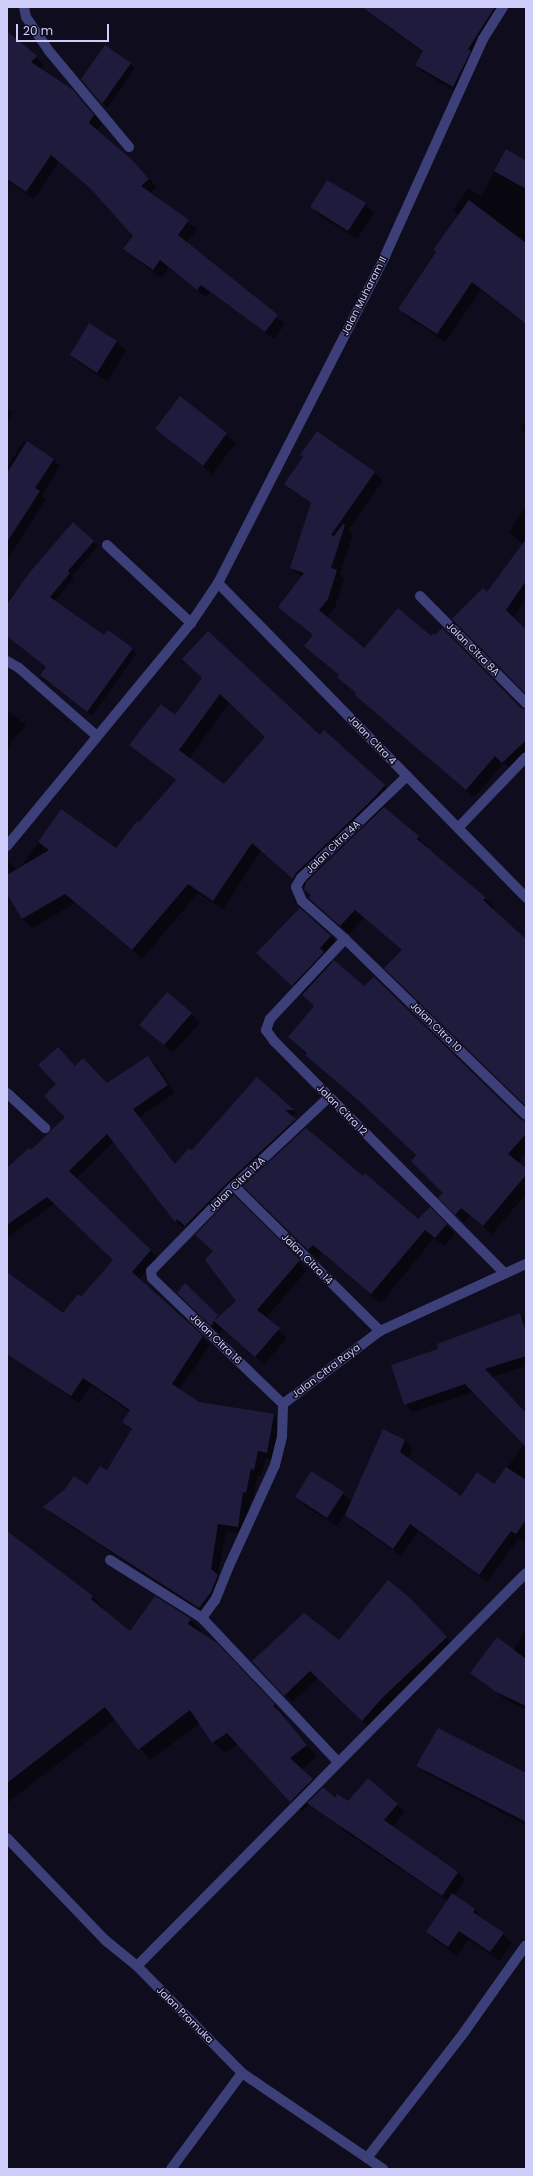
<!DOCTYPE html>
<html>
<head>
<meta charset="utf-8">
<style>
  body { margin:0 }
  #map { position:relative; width:533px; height:2176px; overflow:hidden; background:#0f0d1d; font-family:Poppins,sans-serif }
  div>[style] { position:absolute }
  .shadow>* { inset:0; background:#0007 }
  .building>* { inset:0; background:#1f1b3c }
  .service>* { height:10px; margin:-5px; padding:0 5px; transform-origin:5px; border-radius:5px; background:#3c3f78 }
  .minor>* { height:10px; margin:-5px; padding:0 5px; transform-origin:5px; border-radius:5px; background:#3c3f78 }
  span { translate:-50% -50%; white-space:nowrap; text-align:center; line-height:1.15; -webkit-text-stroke:3px #0f0d1d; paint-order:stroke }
  .street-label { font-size:10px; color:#cfcefb }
  .frame { position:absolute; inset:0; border:8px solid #cfcefb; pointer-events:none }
  .scale { position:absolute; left:16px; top:24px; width:93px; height:18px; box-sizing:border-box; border:2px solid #cfcefb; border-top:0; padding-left:5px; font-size:12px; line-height:14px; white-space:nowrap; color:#cfcefb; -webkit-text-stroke:3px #0f0d1d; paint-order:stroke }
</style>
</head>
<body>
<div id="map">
  <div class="shadow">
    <i style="clip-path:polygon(367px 7px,510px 7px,505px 11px,475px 57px,460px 94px,423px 72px,416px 65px,423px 52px,386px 25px)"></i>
    <i style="clip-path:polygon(7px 32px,44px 65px,40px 69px,73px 91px,81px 100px,102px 124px,97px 131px,138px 167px,157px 187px,150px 193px,197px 229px,186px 243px,285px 324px,274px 339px,210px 292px,206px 297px,169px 268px,161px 278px,133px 257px,125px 249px,134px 236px,97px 193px,59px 162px,34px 199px,7px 181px)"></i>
    <i style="clip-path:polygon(130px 64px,135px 68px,107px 108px,82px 79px)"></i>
    <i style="clip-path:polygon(506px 151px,526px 162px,526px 314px,521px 321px,481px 290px,445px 342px,408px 317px,399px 309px,459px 216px,453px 211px,468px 188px,481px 196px)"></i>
    <i style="clip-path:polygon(365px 204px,374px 213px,357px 239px,320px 216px,311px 207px)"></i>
    <i style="clip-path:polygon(90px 325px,117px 342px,126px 351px,107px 381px,80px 364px,71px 355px)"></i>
    <i style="clip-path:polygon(180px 398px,236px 443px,212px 474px,156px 429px)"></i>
    <i style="clip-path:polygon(7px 407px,13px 413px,7px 421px)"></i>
    <i style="clip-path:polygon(526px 419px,526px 435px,521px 430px)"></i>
    <i style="clip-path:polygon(317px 432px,375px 473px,383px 481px,348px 530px,353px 534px,340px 574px,344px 579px,335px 607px,326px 618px,364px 650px,435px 636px,442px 629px,525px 711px,526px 710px,526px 755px,511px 770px,504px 763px,474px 797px,364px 702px,340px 676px,313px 654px,314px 636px,279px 607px,302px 577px,291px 568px,311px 504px,285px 484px,304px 457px)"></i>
    <i style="clip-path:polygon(24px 441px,53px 459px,60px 466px,42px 495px,46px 499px,7px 560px,7px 467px)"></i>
    <i style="clip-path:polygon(525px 508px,526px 599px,513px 618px,526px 633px,526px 692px,487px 594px,523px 544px,509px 532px)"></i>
    <i style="clip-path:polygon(73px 524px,98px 546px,72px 576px,74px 578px,54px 602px,104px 637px,132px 649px,136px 654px,92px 716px,46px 680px,41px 675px,47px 667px,7px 636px,7px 601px)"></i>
    <i style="clip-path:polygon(evenodd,203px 678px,320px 737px,384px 786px,394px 795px,384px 808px,418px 837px,427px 846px,425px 847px,485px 898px,494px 907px,492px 909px,526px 940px,526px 1106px,403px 951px,364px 918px,349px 934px,310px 898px,312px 895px,304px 886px,303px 888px,261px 851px,223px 909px,198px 893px,142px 959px,75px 903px,32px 928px,22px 918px,7px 892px,7px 861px,19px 870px,61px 810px,116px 849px,176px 781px,130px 745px,175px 716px,203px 678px,229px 703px,266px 737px,225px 786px,189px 759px,229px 703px)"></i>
    <i style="clip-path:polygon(7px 710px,26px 725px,12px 741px,7px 754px)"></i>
    <i style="clip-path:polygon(273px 935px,275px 937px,331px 936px,340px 945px,328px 958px,333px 963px,521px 1120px,526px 1122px,526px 1153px,517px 1163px,526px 1169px,526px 1194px,492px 1234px,470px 1216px,464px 1222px,440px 1198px,444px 1193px,417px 1156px,368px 1109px,315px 1063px,290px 1037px,315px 1007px,257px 953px)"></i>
    <i style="clip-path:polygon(191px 1014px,200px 1022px,173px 1053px,140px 1024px)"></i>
    <i style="clip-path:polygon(148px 1057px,156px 1064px,175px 1093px,139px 1117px,176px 1164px,192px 1152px,287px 1106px,295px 1113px,291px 1117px,302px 1127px,237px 1189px,193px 1233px,185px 1226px,183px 1228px,176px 1221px,114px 1141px,76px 1179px,158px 1258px,139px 1279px,210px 1345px,179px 1390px,198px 1402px,274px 1415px,281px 1423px,274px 1460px,266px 1458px,261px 1477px,258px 1475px,253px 1500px,251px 1499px,245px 1534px,226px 1531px,218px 1576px,225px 1583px,207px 1615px,52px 1514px,45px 1507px,87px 1487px,107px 1471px,132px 1431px,123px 1422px,130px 1412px,91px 1385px,79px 1403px,7px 1352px,7px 1273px,63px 1314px,81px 1298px,114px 1261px,55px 1203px,7px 1238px,7px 1165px,9px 1168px,31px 1152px,66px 1117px,75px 1067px,107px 1084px)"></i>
    <i style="clip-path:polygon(363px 1177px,418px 1221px,430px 1209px,455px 1234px,445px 1246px,434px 1238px,381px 1303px,322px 1253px,318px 1259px,245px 1186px)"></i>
    <i style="clip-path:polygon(234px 1197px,307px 1270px,266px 1318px,287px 1338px,264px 1364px,223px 1329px,220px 1334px,178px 1293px,186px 1285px,220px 1318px,238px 1301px,214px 1251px)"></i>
    <i style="clip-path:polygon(520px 1314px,526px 1321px,526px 1366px,492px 1377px,526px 1413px,526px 1539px,524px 1541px,519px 1538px,487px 1582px,418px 1531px,401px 1556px,354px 1523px,346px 1515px,348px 1510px,337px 1526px,305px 1506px,297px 1497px,343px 1493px,352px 1502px,405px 1440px,412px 1448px,408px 1459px,461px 1498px,494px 1486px,524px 1444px,474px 1392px,413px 1412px,405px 1404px,440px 1349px)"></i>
    <i style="clip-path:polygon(7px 1532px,92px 1596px,104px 1608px,102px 1610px,131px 1633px,156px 1598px,191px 1620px,202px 1631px,200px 1633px,228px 1656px,285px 1716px,284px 1717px,317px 1756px,302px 1769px,323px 1789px,335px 1799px,349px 1802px,397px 1805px,405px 1812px,392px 1827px,458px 1872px,465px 1880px,454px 1896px,475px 1910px,483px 1920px,503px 1934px,512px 1943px,500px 1961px,469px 1940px,457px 1956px,436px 1941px,427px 1932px,448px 1901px,344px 1831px,337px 1823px,310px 1804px,302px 1812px,238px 1744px,225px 1753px,213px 1742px,200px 1723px,150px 1760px,116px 1719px,7px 1803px)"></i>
    <i style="clip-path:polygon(417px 1606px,454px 1645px,370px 1728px,318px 1678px,292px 1702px,285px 1695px,339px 1641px)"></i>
    <i style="clip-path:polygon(526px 1631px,526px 1710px,506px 1700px,472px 1672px,513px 1650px)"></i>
    <i style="clip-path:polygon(418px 1765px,526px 1774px,526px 1825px,426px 1773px)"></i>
  </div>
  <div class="building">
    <i style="clip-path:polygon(362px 7px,495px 7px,468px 49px,471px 51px,453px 87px,415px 65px,423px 51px)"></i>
    <i style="clip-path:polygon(7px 31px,37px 56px,31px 62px,73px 90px,94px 115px,89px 123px,130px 158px,149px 179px,141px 186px,189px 220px,178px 235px,278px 315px,265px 332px,201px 285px,197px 290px,160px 260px,153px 270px,123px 249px,133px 236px,91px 189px,51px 155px,26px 192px,7px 179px)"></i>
    <i style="clip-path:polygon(105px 45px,131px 63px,102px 104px,81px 79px)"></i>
    <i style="clip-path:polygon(506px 149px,526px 161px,526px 189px,494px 171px)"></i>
    <i style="clip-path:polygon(327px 180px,366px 203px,348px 231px,310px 207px)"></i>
    <i style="clip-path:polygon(469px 200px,526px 243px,526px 324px,472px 282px,437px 334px,398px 309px,436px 252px,433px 250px)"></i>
    <i style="clip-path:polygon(89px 323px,117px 341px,97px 373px,70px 355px)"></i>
    <i style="clip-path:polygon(180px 396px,227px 433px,203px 466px,155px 429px)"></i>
    <i style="clip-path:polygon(317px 431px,375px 472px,331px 535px,334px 536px,343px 524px,345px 525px,331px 568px,337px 570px,328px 599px,319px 610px,364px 648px,398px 608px,431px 636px,433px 633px,435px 635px,442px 628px,521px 708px,526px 709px,526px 740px,502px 763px,495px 756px,466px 790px,355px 695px,356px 693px,337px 677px,339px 675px,304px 646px,313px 635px,278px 607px,304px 573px,290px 568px,311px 503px,284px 484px,303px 457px,300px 455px)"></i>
    <i style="clip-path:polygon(27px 441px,54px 459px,35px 488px,40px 491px,7px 542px,7px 473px)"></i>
    <i style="clip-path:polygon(73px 522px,94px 541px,68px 571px,70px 573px,50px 597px,104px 635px,108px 630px,133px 648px,87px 712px,40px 675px,46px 667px,7px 636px,7px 604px,30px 572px)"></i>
    <i style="clip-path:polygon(526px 539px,526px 581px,506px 610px,526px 630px,526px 694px,452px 619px,483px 588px,487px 592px)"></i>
    <i style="clip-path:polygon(evenodd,208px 631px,320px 735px,324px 730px,385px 785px,374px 798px,296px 873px,293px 879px,252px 843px,213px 901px,188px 884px,132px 950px,65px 894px,22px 919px,7px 894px,7px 875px,49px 850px,38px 842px,61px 809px,116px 848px,137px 821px,139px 822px,176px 780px,129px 745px,161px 704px,175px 715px,202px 678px,182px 659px,208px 631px,220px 694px,265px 737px,224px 784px,179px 750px,220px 694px)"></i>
    <i style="clip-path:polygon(384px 807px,419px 836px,417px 839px,486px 898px,483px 900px,526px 939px,526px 1106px,384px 968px,402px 950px,355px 910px,340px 926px,309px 898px,311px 895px,304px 889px,306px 882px)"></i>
    <i style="clip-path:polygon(300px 908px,331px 936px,320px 948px,324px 952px,292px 986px,256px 953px)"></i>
    <i style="clip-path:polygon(334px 960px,364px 986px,374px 977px,521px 1120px,526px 1121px,526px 1134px,508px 1154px,526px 1168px,526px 1175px,483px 1226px,461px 1208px,455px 1215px,438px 1198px,443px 1193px,411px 1161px,416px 1155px,358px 1100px,305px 1055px,307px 1053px,288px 1037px,314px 1006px,302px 995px)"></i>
    <i style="clip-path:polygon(167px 992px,192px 1013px,164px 1045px,139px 1025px)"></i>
    <i style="clip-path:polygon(58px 1047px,75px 1066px,83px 1058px,107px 1083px,148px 1056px,168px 1085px,133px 1109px,175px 1164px,189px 1148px,192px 1150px,257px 1077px,294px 1110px,285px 1110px,296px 1119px,229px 1181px,185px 1226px,177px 1219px,175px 1222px,107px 1134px,69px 1171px,151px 1250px,132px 1272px,203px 1336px,172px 1384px,199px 1402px,274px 1414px,267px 1453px,258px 1451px,254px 1470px,251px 1469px,246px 1493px,243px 1492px,238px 1527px,218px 1524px,211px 1569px,218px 1575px,211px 1592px,199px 1608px,43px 1507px,65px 1489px,74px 1476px,87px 1485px,100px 1466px,107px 1470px,132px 1429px,122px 1422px,130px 1410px,83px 1378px,71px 1396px,7px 1354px,7px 1272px,63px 1313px,78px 1294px,81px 1297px,113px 1260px,47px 1197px,7px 1225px,7px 1168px,29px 1148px,31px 1150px,65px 1117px,44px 1096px,56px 1084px,38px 1065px)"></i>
    <i style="clip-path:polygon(306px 1128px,363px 1176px,365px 1173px,418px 1219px,430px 1207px,447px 1224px,435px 1238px,425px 1230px,371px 1294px,313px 1245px,308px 1250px,243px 1186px)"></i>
    <i style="clip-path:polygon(234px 1195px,300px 1260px,257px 1310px,280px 1328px,255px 1357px,214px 1321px,236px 1301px,205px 1260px,213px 1251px,195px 1235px)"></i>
    <i style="clip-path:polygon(185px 1283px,218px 1315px,211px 1326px,177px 1293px)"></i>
    <i style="clip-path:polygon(520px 1313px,526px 1332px,526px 1356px,485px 1369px,526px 1413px,526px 1447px,465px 1384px,404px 1405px,391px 1365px,438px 1349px,437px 1344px)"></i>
    <i style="clip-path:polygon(383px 1429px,405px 1440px,400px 1452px,461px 1496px,477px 1472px,494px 1484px,506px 1467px,526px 1480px,526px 1520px,516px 1534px,511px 1531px,479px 1575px,410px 1524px,393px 1549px,345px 1515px)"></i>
    <i style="clip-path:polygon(311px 1471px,344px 1492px,327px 1518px,295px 1497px)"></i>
    <i style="clip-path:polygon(7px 1531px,93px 1596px,91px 1599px,130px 1631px,155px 1596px,191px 1619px,188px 1624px,217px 1643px,275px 1704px,273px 1706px,279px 1711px,307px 1745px,290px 1758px,313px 1779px,290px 1802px,227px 1733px,212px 1743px,190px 1710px,138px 1750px,105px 1707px,7px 1783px)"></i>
    <i style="clip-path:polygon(388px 1580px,409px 1597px,447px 1637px,382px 1698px,362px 1721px,310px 1671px,284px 1696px,252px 1661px,304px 1613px,339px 1640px)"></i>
    <i style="clip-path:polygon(497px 1637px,526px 1659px,526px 1706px,496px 1692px,470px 1673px)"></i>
    <i style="clip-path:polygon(438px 1728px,526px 1773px,526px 1822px,416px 1766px)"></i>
    <i style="clip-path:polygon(368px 1778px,398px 1804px,384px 1820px,458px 1872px,442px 1896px,307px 1803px,323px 1787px,335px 1798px,337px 1794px,348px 1801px)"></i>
    <i style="clip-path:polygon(452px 1893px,475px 1909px,473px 1912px,504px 1933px,490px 1952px,459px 1931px,448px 1947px,426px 1932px)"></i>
  </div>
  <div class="service">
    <i style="left:110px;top:1560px;width:109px;rotate:32.2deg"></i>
    <i style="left:229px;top:1566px;width:37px;rotate:112deg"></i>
    <i style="left:215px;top:1600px;width:22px;rotate:126deg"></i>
    <i style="left:202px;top:1618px;width:198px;rotate:46.6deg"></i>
  </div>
  <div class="minor">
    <i style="left:24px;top:7px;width:10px;rotate:79deg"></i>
    <i style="left:26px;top:17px;width:41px;rotate:55.9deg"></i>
    <i style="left:49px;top:51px;width:125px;rotate:50.2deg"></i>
    <i style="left:107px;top:545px;width:115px;rotate:42.9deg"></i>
    <i style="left:218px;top:583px;width:441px;rotate:45.6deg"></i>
    <i style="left:420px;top:596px;width:151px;rotate:45.3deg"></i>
    <i style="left:7px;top:661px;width:14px;rotate:30deg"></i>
    <i style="left:19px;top:668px;width:103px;rotate:41.1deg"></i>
    <i style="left:407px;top:776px;width:147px;rotate:136.1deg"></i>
    <i style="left:301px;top:878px;width:10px;rotate:119deg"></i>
    <i style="left:296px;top:887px;width:15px;rotate:67deg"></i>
    <i style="left:302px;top:901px;width:57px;rotate:41.5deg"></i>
    <i style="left:345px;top:939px;width:252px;rotate:44.2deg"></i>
    <i style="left:458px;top:828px;width:98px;rotate:-46.2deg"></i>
    <i style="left:7px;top:846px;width:289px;rotate:-50.5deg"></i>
    <i style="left:191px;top:623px;width:48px;rotate:-56deg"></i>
    <i style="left:218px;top:583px;width:367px;rotate:-62.9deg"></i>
    <i style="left:385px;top:256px;width:238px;rotate:-65.7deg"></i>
    <i style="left:483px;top:39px;width:38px;rotate:-58deg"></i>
    <i style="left:345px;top:939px;width:110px;rotate:133.2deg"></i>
    <i style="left:270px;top:1019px;width:12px;rotate:110deg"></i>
    <i style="left:266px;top:1030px;width:14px;rotate:54deg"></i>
    <i style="left:274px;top:1041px;width:328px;rotate:45.2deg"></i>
    <i style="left:7px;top:1093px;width:52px;rotate:42.6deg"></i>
    <i style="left:234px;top:1186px;width:206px;rotate:44.8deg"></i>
    <i style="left:283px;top:1404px;width:182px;rotate:-136.1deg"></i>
    <i style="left:152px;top:1278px;width:7px;rotate:-98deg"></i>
    <i style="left:151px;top:1271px;width:119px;rotate:-45.7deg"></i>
    <i style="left:234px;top:1186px;width:130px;rotate:-43.1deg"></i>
    <i style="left:229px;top:1566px;width:111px;rotate:-65.5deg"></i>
    <i style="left:275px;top:1465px;width:30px;rotate:-76deg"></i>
    <i style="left:282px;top:1436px;width:32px;rotate:-88deg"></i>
    <i style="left:283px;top:1404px;width:121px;rotate:-37deg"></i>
    <i style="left:380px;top:1331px;width:161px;rotate:-24.7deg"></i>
    <i style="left:7px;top:1838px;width:141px;rotate:46.1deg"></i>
    <i style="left:105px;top:1940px;width:41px;rotate:39.1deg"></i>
    <i style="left:137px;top:1966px;width:150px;rotate:45.5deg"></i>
    <i style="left:242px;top:2073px;width:171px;rotate:34.2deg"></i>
    <i style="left:137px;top:1966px;width:553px;rotate:-45.29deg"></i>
    <i style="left:367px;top:2158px;width:160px;rotate:-52.3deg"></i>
    <i style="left:465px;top:2031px;width:105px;rotate:-54.7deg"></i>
    <i style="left:171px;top:2169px;width:119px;rotate:-53.5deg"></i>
  </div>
  <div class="street-label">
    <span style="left:364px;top:296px;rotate:-63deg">Jalan Muharam II</span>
    <span style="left:473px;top:649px;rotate:45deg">Jalan Citra 8A</span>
    <span style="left:372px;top:740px;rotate:46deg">Jalan Citra 4</span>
    <span style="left:333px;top:847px;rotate:-44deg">Jalan Citra 4A</span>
    <span style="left:436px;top:1027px;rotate:44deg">Jalan Citra 10</span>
    <span style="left:342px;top:1110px;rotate:45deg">Jalan Citra 12</span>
    <span style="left:237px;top:1184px;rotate:-44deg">Jalan Citra 12A</span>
    <span style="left:307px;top:1259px;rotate:45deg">Jalan Citra 14</span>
    <span style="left:216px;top:1339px;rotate:44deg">Jalan Citra 16</span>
    <span style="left:326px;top:1371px;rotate:-37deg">Jalan Citra Raya</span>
    <span style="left:185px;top:2015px;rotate:45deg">Jalan Pramuka</span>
  </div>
  <div class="frame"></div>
  <div class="scale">20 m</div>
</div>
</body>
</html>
